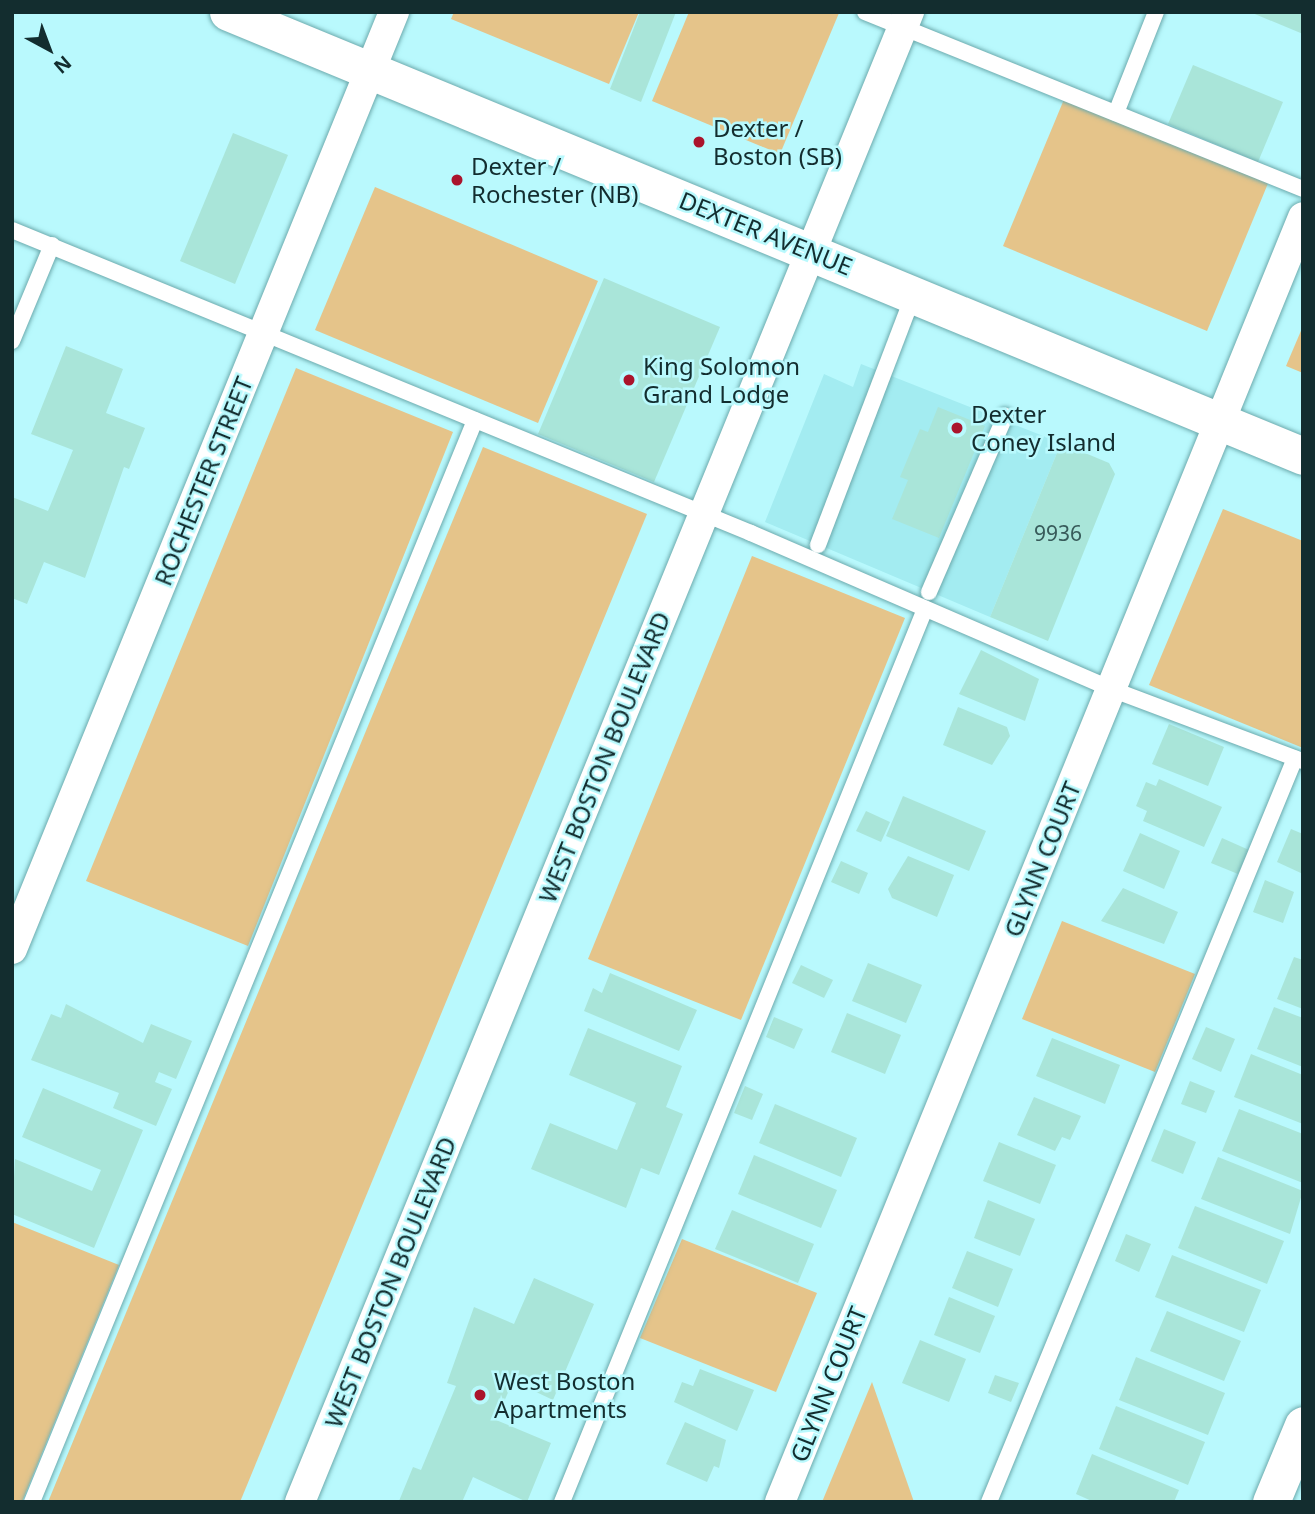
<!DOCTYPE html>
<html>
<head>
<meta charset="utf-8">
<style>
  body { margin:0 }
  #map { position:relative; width:1315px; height:1514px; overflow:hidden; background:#b9f9fd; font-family:"Noto Sans",sans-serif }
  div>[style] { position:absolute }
  .built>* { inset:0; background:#a3ecf1 }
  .green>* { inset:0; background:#e5c48a }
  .building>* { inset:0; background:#a9e5d9 }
  .roads { filter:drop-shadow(0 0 2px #6caaad) drop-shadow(0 0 2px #6caaad) }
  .service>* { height:16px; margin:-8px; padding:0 8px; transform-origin:8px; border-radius:8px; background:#fff }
  .minor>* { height:30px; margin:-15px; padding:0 15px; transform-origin:15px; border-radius:15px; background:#fff }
  .tertiary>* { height:37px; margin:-18.5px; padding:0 18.5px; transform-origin:18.5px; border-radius:18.5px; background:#fff }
  .dots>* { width:19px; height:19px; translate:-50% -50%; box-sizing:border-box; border:4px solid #b9f9fd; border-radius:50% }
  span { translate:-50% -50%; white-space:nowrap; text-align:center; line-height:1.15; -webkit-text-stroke:5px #b9f9fd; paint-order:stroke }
  .number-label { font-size:21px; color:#385b5a }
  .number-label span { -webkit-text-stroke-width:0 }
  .poi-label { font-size:24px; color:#132d2f }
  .left { translate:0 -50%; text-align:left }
  .street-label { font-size:24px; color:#132d2f }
  .frame { position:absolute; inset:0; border:14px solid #132d2f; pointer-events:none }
  .north { position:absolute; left:14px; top:14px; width:70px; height:70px; -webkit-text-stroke:5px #b9f9fd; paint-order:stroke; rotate:139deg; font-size:19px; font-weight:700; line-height:28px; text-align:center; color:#132d2f }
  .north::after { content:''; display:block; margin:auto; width:24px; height:32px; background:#132d2f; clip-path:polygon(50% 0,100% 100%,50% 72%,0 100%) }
</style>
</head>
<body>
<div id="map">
  <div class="built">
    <i style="clip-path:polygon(861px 364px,1061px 443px,990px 617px,765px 522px,824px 374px,853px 387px)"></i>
  </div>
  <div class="green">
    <i style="clip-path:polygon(454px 12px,639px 12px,609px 84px,451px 19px)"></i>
    <i style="clip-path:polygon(689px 12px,839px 13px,780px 154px,652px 101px)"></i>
    <i style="clip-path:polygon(1065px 97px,1269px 181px,1207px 331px,1003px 246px)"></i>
    <i style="clip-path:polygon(375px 187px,598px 281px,538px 423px,315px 330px)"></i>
    <i style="clip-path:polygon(1303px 326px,1303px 373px,1286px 366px)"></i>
    <i style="clip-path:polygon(296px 368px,453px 432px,248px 946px,86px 881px)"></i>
    <i style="clip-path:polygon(483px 447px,647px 514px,240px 1502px,48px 1502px)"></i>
    <i style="clip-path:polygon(1223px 509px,1303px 541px,1303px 748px,1149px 685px)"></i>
    <i style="clip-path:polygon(752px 556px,905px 618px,741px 1020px,588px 959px)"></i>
    <i style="clip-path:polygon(1062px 921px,1195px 974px,1155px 1072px,1022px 1019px)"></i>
    <i style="clip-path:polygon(12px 1222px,119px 1265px,22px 1502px,12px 1502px)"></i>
    <i style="clip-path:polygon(682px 1239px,817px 1293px,776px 1392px,640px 1338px)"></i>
    <i style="clip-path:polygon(872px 1382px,914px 1502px,822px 1502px)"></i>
  </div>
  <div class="building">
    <i style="clip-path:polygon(640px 12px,676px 12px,641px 102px,610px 89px)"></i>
    <i style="clip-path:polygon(1250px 12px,1303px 12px,1303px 34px)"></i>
    <i style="clip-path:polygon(1193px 65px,1283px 102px,1258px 162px,1168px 124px)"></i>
    <i style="clip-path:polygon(233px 133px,288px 155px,235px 284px,180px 261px)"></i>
    <i style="clip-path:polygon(604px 278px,720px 327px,654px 482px,538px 434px)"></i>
    <i style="clip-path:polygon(66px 346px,123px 369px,106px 413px,145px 428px,129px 469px,124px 467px,85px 578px,44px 562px,27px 604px,12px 598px,12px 497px,48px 511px,73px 450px,31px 434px)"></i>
    <i style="clip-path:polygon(938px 407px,985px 426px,939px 538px,892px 519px,908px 480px,900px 477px,920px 429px,928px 432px)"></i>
    <i style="clip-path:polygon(1061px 443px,1109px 463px,1115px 474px,1048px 641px,990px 617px)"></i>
    <i style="clip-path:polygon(981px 650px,1039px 679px,1025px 721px,959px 694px)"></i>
    <i style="clip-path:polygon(958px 707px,1007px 727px,1010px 736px,992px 765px,943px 745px)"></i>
    <i style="clip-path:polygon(1169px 724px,1224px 747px,1208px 786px,1152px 764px)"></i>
    <i style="clip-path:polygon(1159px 779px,1222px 807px,1204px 847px,1143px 821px,1147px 811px,1136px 806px,1146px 782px,1156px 786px)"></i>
    <i style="clip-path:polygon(903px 796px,986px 831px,969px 871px,886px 836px)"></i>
    <i style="clip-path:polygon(866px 811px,890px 822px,881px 842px,856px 831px)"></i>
    <i style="clip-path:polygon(1291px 829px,1303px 834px,1303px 874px,1277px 862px)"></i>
    <i style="clip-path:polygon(1140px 833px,1180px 851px,1164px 889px,1123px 871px)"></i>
    <i style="clip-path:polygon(1222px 838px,1249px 850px,1238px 874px,1211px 863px)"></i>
    <i style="clip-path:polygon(908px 856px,954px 875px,937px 917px,892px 898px,888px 889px)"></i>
    <i style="clip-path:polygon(841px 861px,868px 873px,859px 894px,831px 882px)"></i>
    <i style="clip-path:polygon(1265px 880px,1294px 892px,1283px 923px,1253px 912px)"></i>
    <i style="clip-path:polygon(1123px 888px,1178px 912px,1164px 944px,1101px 921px)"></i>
    <i style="clip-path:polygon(1294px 957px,1303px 960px,1303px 1009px,1277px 999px)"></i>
    <i style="clip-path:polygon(868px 963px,922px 985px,906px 1023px,852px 1001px)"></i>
    <i style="clip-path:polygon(801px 965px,833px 980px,824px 998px,792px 983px)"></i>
    <i style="clip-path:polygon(610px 973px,697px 1010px,679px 1051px,584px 1011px,593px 988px,602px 993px)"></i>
    <i style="clip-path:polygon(66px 1004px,143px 1043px,151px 1024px,192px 1041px,176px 1079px,159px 1072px,155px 1082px,172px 1089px,156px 1126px,113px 1108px,119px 1093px,31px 1060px,51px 1014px,61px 1018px)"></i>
    <i style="clip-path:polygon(1274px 1007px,1303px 1018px,1303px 1067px,1257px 1049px)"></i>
    <i style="clip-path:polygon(847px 1013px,901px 1035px,885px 1074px,831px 1052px)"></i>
    <i style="clip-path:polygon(774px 1017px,803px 1029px,794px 1049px,766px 1037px)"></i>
    <i style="clip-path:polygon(1206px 1027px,1235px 1039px,1221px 1072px,1192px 1059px)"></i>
    <i style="clip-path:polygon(588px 1028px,682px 1066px,666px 1107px,683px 1114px,659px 1175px,641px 1168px,626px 1208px,531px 1169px,550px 1123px,617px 1150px,636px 1103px,569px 1075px)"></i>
    <i style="clip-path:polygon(1052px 1038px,1120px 1065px,1105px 1104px,1036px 1076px)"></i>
    <i style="clip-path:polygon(1251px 1054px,1303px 1075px,1303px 1124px,1234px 1097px)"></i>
    <i style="clip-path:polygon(1190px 1081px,1215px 1091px,1206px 1113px,1181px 1104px)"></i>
    <i style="clip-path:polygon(745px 1086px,763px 1094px,752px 1120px,734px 1113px)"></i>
    <i style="clip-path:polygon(43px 1088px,143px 1130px,94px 1248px,12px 1214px,15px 1159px,92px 1191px,101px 1170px,22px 1137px)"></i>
    <i style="clip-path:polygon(1034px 1097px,1081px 1116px,1070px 1140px,1062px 1137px,1055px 1151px,1017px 1135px)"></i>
    <i style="clip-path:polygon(775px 1104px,857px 1138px,841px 1177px,759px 1143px)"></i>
    <i style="clip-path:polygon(1239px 1109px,1303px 1134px,1303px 1183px,1222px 1151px)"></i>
    <i style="clip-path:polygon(1164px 1129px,1196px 1142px,1183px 1174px,1151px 1161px)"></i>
    <i style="clip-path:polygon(999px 1142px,1056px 1165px,1040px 1204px,983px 1181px)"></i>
    <i style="clip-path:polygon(754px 1155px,837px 1190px,821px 1228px,738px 1194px)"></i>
    <i style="clip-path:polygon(1218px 1157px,1303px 1191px,1290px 1234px,1201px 1199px)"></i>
    <i style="clip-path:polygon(988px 1200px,1035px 1219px,1020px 1256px,974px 1238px)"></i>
    <i style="clip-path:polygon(1195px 1206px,1284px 1241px,1267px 1284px,1178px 1248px)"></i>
    <i style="clip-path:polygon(732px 1210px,814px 1244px,798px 1283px,715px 1249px)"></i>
    <i style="clip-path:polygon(1126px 1234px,1151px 1244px,1139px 1272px,1115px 1261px)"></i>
    <i style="clip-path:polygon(967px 1251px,1013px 1269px,998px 1307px,952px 1288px)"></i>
    <i style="clip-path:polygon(1172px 1255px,1261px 1290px,1244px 1332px,1155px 1297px)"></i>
    <i style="clip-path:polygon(534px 1278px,594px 1304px,553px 1400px,513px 1381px,496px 1420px,551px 1443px,527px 1502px,473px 1477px,462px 1502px,392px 1502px,399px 1501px,413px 1467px,421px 1470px,456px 1386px,447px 1383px,474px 1307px,514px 1324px)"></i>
    <i style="clip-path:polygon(949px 1297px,995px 1316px,980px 1353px,934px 1335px)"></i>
    <i style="clip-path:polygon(1167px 1311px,1241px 1341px,1224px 1381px,1150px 1351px)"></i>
    <i style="clip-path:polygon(920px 1340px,966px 1359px,949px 1402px,902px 1383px)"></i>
    <i style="clip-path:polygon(1136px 1357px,1225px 1393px,1208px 1435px,1119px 1400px)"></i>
    <i style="clip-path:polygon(700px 1369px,754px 1390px,737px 1431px,674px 1402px,682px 1382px,693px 1386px)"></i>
    <i style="clip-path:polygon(995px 1375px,1019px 1383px,1011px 1402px,988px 1393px)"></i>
    <i style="clip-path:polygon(1116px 1406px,1205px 1442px,1188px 1485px,1099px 1449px)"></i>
    <i style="clip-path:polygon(685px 1422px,726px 1440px,719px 1468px,714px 1466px,707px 1482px,666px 1464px)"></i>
    <i style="clip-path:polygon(1092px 1454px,1179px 1490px,1174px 1502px,1094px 1502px,1076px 1494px)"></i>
  </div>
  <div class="roads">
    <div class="service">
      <i style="left:865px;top:12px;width:472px;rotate:22deg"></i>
      <i style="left:1116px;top:113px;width:109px;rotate:-68.4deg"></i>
      <i style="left:12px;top:230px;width:799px;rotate:22.29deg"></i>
      <i style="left:751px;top:533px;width:392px;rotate:23.4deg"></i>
      <i style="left:1111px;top:689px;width:205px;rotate:20.6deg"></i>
      <i style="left:12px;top:341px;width:104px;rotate:-67.4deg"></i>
      <i style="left:818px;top:545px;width:269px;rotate:-69.1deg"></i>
      <i style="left:929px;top:592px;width:192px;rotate:-66.6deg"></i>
      <i style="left:32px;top:1502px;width:1169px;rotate:-67.73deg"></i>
      <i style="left:562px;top:1502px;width:964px;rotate:-67.88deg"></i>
      <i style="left:989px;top:1502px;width:804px;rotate:-67.64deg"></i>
    </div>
    <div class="minor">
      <i style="left:12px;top:949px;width:1012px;rotate:-67.82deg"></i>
      <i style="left:300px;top:1502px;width:1610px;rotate:-67.77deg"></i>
      <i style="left:780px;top:1502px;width:1387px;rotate:-67.85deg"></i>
    </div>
    <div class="tertiary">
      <i style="left:228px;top:12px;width:1163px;rotate:22.44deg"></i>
      <i style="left:1271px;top:1502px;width:83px;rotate:-67.4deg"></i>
    </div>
  </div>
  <div class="dots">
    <i style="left:699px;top:142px;background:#aa142c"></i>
    <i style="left:457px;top:180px;background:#aa142c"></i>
    <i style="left:629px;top:380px;background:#aa142c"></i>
    <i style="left:957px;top:428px;background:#aa142c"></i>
    <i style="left:480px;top:1395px;background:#aa142c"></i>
  </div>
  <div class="number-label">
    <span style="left:1058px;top:533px">9936</span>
  </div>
  <div class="poi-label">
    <span class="left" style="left:713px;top:142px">Dexter /<br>Boston (SB)</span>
    <span class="left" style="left:471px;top:180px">Dexter /<br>Rochester (NB)</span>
    <span class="left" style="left:643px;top:380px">King Solomon<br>Grand Lodge</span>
    <span class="left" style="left:971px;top:428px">Dexter<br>Coney Island</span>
    <span class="left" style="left:494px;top:1395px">West Boston<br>Apartments</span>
  </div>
  <div class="street-label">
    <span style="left:766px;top:233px;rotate:22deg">DEXTER AVENUE</span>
    <span style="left:203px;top:481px;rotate:-68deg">ROCHESTER STREET</span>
    <span style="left:604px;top:757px;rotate:-68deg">WEST BOSTON BOULEVARD</span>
    <span style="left:1042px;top:859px;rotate:-68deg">GLYNN COURT</span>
    <span style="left:390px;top:1282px;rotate:-68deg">WEST BOSTON BOULEVARD</span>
    <span style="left:828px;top:1384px;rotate:-68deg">GLYNN COURT</span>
  </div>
  <div class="frame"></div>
  <div class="north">N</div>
</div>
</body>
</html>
